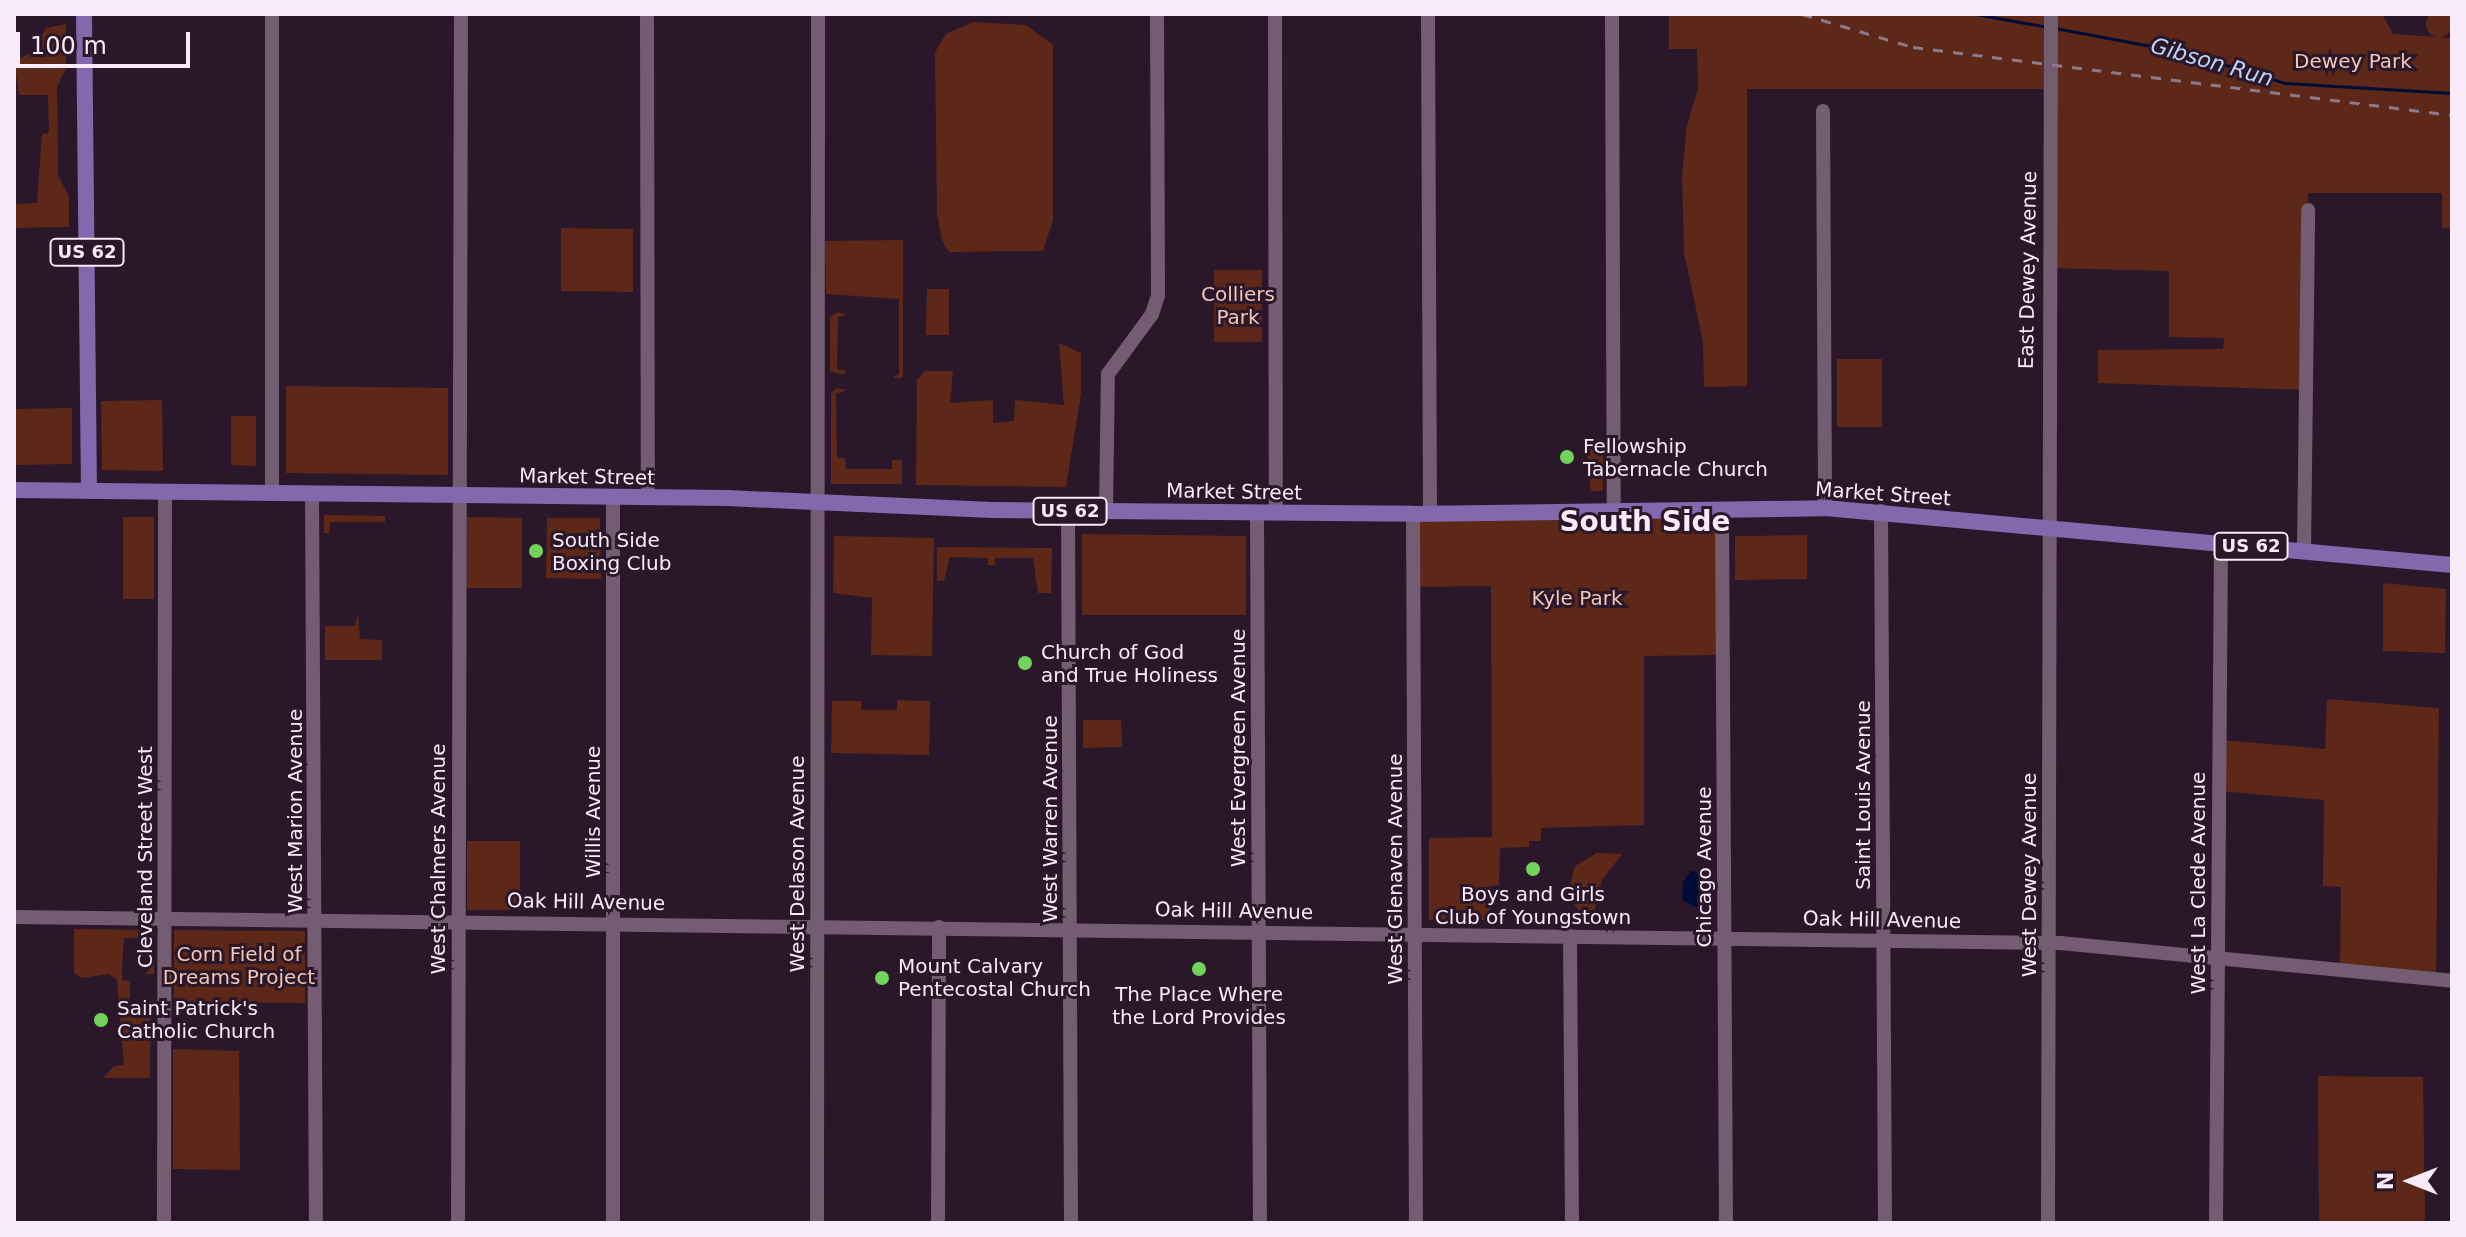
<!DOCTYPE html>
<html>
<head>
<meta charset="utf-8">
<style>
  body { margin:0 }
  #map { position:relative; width:2466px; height:1237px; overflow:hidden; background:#2b172a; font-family:"DejaVu Sans",sans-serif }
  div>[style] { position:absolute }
  .green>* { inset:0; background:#5d2818 }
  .round { border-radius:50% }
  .water>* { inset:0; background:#000b36 }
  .stream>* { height:3px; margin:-1.5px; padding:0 1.5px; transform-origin:1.5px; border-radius:1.5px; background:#000b36 }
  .minor>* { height:14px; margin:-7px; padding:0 7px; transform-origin:7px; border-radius:7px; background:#745c73 }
  .major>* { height:16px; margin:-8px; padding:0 8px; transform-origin:8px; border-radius:8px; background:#8268ad }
  .rail>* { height:3px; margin-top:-1.5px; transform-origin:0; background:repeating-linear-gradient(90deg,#8c7a8b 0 10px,transparent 0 20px) }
  .dots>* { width:22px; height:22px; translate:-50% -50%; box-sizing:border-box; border:4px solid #2b172a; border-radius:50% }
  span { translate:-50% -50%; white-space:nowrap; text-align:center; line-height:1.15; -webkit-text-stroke:6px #2b172a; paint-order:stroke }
  .shield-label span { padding:2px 6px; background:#2b172a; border:2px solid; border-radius:6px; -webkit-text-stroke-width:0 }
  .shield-label { font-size:18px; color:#f8eaf7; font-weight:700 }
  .park-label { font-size:20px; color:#f3c5b7 }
  .street-label { font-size:20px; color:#f8eaf7 }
  .poi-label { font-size:20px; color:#f8eaf7 }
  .left { translate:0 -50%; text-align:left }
  .water-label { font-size:22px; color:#bdd4f7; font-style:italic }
  .district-label { font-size:28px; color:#f8eaf7; font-weight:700 }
  .frame { position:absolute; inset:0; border:16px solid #f8eaf7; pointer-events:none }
  .north { position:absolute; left:2370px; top:1141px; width:80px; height:80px; -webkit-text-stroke:6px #2b172a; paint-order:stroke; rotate:270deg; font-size:22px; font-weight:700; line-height:32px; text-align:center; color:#f8eaf7 }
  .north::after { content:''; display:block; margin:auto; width:28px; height:36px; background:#f8eaf7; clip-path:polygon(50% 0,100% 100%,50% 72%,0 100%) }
  .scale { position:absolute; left:16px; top:32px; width:174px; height:36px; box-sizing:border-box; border:4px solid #f8eaf7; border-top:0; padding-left:10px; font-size:24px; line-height:28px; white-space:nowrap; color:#f8eaf7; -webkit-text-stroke:6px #2b172a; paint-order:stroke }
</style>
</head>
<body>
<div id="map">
  <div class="green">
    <i class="round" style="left:2426px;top:11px;width:26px;height:26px"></i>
    <i style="clip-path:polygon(1669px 14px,2383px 16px,2393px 34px,2452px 38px,2452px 228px,2442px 228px,2442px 193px,2308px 193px,2306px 390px,2098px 383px,2098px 350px,2223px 349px,2224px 338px,2169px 337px,2169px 271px,2048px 268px,2050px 89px,1747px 89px,1747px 386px,1704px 387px,1703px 342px,1684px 252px,1682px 175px,1687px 125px,1698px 89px,1697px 49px,1669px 49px)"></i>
    <i style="clip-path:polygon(973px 22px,1026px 25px,1053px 45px,1053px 220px,1043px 251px,949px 252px,942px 241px,937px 213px,935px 52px,946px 34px)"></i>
    <i style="clip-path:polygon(66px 24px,66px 68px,57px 87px,58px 175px,69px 197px,69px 227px,14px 228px,14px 204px,37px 203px,42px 134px,49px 133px,48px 95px,19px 95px,14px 61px,31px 53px,46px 28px)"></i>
    <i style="clip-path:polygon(561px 228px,633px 229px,633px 292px,561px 291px)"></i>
    <i style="clip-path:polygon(903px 240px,903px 378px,892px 378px,899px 374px,899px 299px,826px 294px,825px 241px)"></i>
    <i style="clip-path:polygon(1214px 270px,1262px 270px,1262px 342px,1214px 342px)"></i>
    <i style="clip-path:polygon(927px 289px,949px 289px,949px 335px,926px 335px)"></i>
    <i style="clip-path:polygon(838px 312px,847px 315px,838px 317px,837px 370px,846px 370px,844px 375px,830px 371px,830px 317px)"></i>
    <i style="clip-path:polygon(1059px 343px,1081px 353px,1081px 394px,1066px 487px,916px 485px,917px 380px,925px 371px,953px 371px,950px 403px,993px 400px,993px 423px,1014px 421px,1015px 400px,1064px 405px)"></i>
    <i style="clip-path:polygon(1837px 359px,1882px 359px,1882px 427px,1837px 427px)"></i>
    <i style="clip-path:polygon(286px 386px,448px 388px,448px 475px,286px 473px)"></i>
    <i style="clip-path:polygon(836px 388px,846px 390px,836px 394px,837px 458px,845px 458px,846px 469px,892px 469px,892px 460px,902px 460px,902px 484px,831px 484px,831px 393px)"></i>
    <i style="clip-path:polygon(162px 400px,163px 471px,102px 470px,101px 401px)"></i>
    <i style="clip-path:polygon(72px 408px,72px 464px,14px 465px,14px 409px)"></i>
    <i style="clip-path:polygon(231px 416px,256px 416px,256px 466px,231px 465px)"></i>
    <i style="clip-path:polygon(1591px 439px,1603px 439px,1603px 491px,1591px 491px,1586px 448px)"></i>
    <i style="clip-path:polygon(1722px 510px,1723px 655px,1644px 656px,1644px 825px,1541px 828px,1541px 841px,1529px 841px,1529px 847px,1500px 848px,1499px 885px,1490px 886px,1490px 920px,1429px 920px,1429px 838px,1492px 837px,1491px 586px,1413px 587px,1413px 514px)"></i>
    <i style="clip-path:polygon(324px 515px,385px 516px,385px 522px,330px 522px,329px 533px,324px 533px)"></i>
    <i style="clip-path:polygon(123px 517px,154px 517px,154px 599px,123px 599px)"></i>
    <i style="clip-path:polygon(467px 517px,522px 518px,522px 588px,467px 588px)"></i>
    <i style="clip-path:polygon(547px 518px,600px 518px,601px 579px,546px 578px)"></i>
    <i style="clip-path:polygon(1082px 534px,1246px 536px,1246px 615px,1082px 615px)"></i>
    <i style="clip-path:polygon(1807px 535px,1807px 579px,1735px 580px,1735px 536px)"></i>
    <i style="clip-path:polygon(834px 536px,934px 538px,932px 656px,871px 655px,872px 598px,833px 593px)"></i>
    <i style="clip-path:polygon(937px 547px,1052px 548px,1051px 593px,1038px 593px,1033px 558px,995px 558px,995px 565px,988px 565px,988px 558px,950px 557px,944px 581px,937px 581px)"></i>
    <i style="clip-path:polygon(2383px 583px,2446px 589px,2445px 653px,2383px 651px)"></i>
    <i style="clip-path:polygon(358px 613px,360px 639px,382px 640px,382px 660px,325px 660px,325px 626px,355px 626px)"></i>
    <i style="clip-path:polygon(2327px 699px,2439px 708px,2436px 979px,2340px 970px,2341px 887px,2323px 886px,2324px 800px,2219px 791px,2220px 740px,2325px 749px)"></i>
    <i style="clip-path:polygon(897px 700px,930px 701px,929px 755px,831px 753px,832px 701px,861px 701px,861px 710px,897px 710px)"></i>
    <i style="clip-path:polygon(1083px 720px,1121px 720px,1122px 747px,1083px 748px)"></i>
    <i style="clip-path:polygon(467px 841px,520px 841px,520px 910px,467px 910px)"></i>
    <i style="clip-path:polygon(1597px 853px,1622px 854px,1602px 880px,1591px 925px,1573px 903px,1570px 884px,1575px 866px)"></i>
    <i style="clip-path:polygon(74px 929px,154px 930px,154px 974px,144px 974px,149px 971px,145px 938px,124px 938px,122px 968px,122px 980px,130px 981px,130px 1005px,151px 1005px,150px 1078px,103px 1078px,114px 1066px,124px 1065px,117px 980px,109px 974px,81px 978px,74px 973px)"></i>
    <i style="clip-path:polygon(174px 930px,305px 931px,305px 1003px,174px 1002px)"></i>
    <i style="clip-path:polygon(173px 1049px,239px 1051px,240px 1170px,173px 1169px)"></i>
    <i style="clip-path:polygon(2318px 1076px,2423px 1077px,2425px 1223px,2319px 1223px)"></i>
  </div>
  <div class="water">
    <i style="clip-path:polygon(1691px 871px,1699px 872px,1705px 888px,1699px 909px,1682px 900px,1683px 882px)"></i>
  </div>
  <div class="stream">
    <i style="left:1975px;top:14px;width:74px;rotate:10.1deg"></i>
    <i style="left:2055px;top:28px;width:130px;rotate:10.6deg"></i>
    <i style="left:2183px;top:52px;width:107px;rotate:16.9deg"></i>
    <i style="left:2285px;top:83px;width:167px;rotate:3.4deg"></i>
  </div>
  <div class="minor">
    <i style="left:272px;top:14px;width:480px;rotate:90deg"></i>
    <i style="left:647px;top:14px;width:484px;rotate:89.9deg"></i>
    <i style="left:1275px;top:14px;width:499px;rotate:89.9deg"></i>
    <i style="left:1428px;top:14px;width:500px;rotate:89.77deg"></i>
    <i style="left:1612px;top:14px;width:497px;rotate:89.8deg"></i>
    <i style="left:1823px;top:111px;width:397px;rotate:89.7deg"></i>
    <i style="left:312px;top:494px;width:729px;rotate:89.69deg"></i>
    <i style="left:613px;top:498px;width:725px;rotate:90deg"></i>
    <i style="left:1722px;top:510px;width:713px;rotate:89.68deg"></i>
    <i style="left:1068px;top:511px;width:712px;rotate:89.76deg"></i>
    <i style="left:1106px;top:511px;width:137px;rotate:-89.2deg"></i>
    <i style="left:1108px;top:374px;width:74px;rotate:-53.7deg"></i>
    <i style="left:1152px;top:314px;width:20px;rotate:-72deg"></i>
    <i style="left:1158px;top:295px;width:281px;rotate:-90.2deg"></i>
    <i style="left:1881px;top:511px;width:712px;rotate:89.68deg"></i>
    <i style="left:1257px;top:513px;width:710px;rotate:89.76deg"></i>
    <i style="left:1413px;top:514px;width:709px;rotate:89.76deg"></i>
    <i style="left:2304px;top:551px;width:341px;rotate:-89.3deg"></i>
    <i style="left:14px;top:917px;width:2046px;rotate:0.73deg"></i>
    <i style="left:2060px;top:943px;width:394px;rotate:5.5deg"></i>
    <i style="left:1570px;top:936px;width:287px;rotate:89.6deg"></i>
    <i style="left:164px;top:1223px;width:732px;rotate:-89.92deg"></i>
    <i style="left:458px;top:1223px;width:1209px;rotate:-89.86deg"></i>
    <i style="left:817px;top:1223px;width:1209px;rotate:-89.95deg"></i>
    <i style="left:938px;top:1223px;width:296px;rotate:-89.8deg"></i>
    <i style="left:2048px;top:1223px;width:1209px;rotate:-89.86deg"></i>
    <i style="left:2216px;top:1223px;width:680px;rotate:-89.58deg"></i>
  </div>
  <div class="major">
    <i style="left:84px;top:14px;width:477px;rotate:89.4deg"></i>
    <i style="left:14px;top:490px;width:713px;rotate:0.64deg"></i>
    <i style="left:727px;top:498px;width:265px;rotate:2.6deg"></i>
    <i style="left:992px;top:510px;width:421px;rotate:0.5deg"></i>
    <i style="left:1413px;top:514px;width:412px;rotate:-0.8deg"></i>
    <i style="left:1825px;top:508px;width:630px;rotate:5.19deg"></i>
  </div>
  <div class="rail">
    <i style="left:1802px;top:14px;width:116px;rotate:16.6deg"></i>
    <i style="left:1913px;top:47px;width:543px;rotate:7.19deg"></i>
  </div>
  <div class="dots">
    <i style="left:1567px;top:457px;background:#73d25c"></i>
    <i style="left:536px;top:551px;background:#73d25c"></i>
    <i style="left:1025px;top:663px;background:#73d25c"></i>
    <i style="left:1533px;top:869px;background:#73d25c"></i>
    <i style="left:1199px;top:969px;background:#73d25c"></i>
    <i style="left:882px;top:978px;background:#73d25c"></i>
    <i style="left:101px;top:1020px;background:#73d25c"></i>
  </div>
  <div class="shield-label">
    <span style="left:87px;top:252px">US 62</span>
    <span style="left:1070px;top:511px">US 62</span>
    <span style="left:2251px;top:546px">US 62</span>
  </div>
  <div class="park-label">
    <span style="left:2353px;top:61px">Dewey Park</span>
    <span style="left:1238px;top:306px">Colliers<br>Park</span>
    <span style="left:1577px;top:598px">Kyle Park</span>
    <span style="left:239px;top:966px">Corn Field of<br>Dreams Project</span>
  </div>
  <div class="street-label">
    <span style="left:2028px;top:270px;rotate:-89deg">East Dewey Avenue</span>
    <span style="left:587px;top:477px;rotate:1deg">Market Street</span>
    <span style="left:1234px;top:492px;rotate:1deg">Market Street</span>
    <span style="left:1883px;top:494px;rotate:4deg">Market Street</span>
    <span style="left:1238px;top:748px;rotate:-90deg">West Evergreen Avenue</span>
    <span style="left:1863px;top:795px;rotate:-90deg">Saint Louis Avenue</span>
    <span style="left:295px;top:811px;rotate:-90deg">West Marion Avenue</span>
    <span style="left:593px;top:812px;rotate:-90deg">Willis Avenue</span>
    <span style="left:1050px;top:819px;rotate:-90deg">West Warren Avenue</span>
    <span style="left:145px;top:857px;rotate:-90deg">Cleveland Street West</span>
    <span style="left:438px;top:859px;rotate:-90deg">West Chalmers Avenue</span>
    <span style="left:797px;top:864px;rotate:-90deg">West Delason Avenue</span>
    <span style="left:1704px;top:867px;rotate:-90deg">Chicago Avenue</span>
    <span style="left:1395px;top:869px;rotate:-90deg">West Glenaven Avenue</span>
    <span style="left:2029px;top:875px;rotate:-90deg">West Dewey Avenue</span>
    <span style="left:2198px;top:883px;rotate:-90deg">West La Clede Avenue</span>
    <span style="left:586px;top:902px;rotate:1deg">Oak Hill Avenue</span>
    <span style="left:1234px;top:911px;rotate:1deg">Oak Hill Avenue</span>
    <span style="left:1882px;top:920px;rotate:1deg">Oak Hill Avenue</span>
  </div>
  <div class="poi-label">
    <span class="left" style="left:1583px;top:458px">Fellowship<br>Tabernacle Church</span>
    <span class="left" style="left:552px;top:552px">South Side<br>Boxing Club</span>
    <span class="left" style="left:1041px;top:664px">Church of God<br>and True Holiness</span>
    <span style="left:1533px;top:906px">Boys and Girls<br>Club of Youngstown</span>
    <span class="left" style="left:898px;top:978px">Mount Calvary<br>Pentecostal Church</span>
    <span style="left:1199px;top:1006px">The Place Where<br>the Lord Provides</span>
    <span class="left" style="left:117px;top:1020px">Saint Patrick's<br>Catholic Church</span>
  </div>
  <div class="water-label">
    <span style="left:2212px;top:62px;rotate:16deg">Gibson Run</span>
  </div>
  <div class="district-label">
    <span style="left:1645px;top:522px">South Side</span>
  </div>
  <div class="frame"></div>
  <div class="north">N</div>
  <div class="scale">100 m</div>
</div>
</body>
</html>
